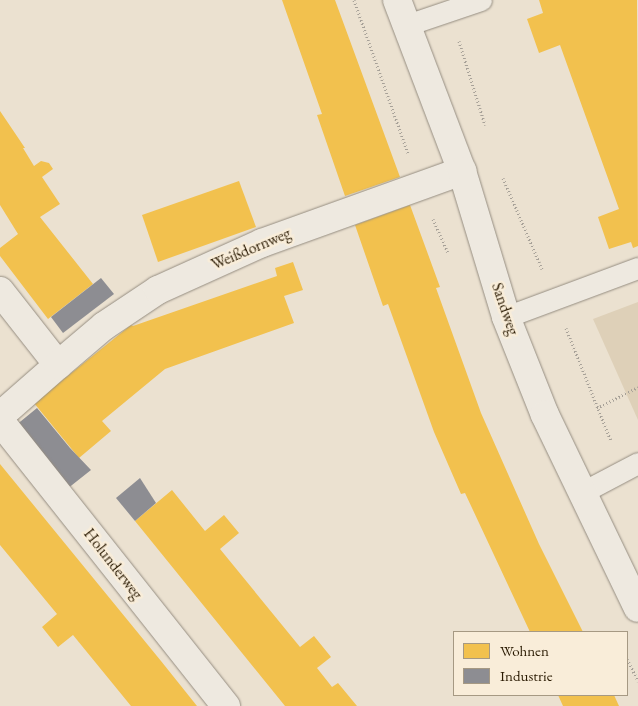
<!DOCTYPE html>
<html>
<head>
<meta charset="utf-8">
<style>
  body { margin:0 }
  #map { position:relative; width:638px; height:706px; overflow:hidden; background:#ebe1d0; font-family:"EB Garamond",serif }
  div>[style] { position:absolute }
  .green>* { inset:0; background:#ded0b8 }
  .homes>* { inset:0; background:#f2c14e }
  .industry>* { inset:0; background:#8d8d92 }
  .path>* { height:3px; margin-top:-1.5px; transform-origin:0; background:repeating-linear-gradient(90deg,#a7a198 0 1px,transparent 0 3.5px) }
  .roads { filter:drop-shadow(0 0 1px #958d81) drop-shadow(0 0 1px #958d81) }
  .service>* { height:21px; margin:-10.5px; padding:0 10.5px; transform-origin:10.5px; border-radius:10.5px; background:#eee9e0 }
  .minor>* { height:28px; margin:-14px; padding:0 14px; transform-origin:14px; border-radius:14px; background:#eee9e0 }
  .tertiary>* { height:28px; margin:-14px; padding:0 14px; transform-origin:14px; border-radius:14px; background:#eee9e0 }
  span { translate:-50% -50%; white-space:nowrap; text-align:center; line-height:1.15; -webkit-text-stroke:5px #f9edd9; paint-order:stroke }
  .street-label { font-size:16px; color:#2a1a02 }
  .legend { position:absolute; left:453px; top:631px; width:175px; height:65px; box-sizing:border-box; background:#f9edd9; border:1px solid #a69983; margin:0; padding:6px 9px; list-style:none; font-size:15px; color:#2a1a02 }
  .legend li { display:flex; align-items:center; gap:10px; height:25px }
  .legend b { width:25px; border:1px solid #a69983 }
</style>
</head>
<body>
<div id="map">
  <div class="green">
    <i style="clip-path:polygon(638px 302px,638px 420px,593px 319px)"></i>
  </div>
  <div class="homes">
    <i style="clip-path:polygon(282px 0,335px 0,400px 177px,345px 196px,317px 115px,322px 114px)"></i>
    <i style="clip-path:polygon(539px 0,637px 0,638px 246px,633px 248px,631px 242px,609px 249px,598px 217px,619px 209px,560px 45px,539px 53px,527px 19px,543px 13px)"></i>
    <i style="clip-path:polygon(0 111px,25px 148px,23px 148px,34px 166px,41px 161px,49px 163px,53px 169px,42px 177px,60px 204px,40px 217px,93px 284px,48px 319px,0 256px,0 248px,18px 234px,0 205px)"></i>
    <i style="clip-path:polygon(239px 181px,256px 227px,158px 262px,142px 215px)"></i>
    <i style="clip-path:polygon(410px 205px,440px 287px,436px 288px,481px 413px,539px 544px,583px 632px,530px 632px,465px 493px,461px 494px,434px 432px,388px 304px,383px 306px,355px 225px)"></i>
    <i style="clip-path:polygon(293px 262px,303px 290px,284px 296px,294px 323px,165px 369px,102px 421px,111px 431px,79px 458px,34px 403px,131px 325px,133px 326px,277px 276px,275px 268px)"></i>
    <i style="clip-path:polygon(0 464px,161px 661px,197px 706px,131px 706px,73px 635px,58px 647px,42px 627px,57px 614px,0 545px)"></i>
    <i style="clip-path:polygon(172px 490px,205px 531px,224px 515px,239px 533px,220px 549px,300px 647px,314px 636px,331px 657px,317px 668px,332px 687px,338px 683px,357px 706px,285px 706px,135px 521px)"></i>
    <i style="clip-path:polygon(558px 695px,614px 695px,619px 706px,563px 706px)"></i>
  </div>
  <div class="industry">
    <i style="clip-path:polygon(101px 278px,114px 294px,63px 333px,51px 317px)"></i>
    <i style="clip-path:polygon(37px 408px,70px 448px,91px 470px,67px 489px,15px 426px)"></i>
    <i style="clip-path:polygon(140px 478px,156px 503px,135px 521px,116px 498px)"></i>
  </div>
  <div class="path">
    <i style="left:354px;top:0;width:162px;rotate:70.6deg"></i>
    <i style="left:459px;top:41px;width:88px;rotate:72.8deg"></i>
    <i style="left:503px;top:178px;width:99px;rotate:66.8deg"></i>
    <i style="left:433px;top:219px;width:36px;rotate:66deg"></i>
    <i style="left:566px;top:328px;width:122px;rotate:68.3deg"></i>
    <i style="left:597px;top:408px;width:46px;rotate:-27.1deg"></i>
    <i style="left:627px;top:659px;width:25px;rotate:63deg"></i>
  </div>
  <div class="roads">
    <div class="service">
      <i style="left:407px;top:25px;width:78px;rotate:-18.7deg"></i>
      <i style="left:506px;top:317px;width:141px;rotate:-20.4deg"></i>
      <i style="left:581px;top:493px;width:64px;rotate:-27.8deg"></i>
    </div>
    <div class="minor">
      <i style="left:0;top:291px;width:94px;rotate:51.9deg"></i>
      <i style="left:58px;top:365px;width:77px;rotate:138.7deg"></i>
      <i style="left:58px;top:365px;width:60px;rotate:-40.3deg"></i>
      <i style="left:104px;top:326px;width:65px;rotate:-33.7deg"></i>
      <i style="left:158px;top:290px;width:114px;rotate:-24.3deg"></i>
      <i style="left:262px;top:243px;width:213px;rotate:-19.8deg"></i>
      <i style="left:0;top:421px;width:364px;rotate:51.6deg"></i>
    </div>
    <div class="tertiary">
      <i style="left:397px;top:0;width:183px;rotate:69.2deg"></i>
      <i style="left:462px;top:171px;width:152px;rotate:73.2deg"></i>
      <i style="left:506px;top:317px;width:105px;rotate:68.3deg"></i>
      <i style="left:545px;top:415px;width:214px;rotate:64.3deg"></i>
    </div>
  </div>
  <div class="street-label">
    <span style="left:251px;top:249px;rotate:-23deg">Weißdornweg</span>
    <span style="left:505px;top:309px;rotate:71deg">Sandweg</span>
    <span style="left:113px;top:564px;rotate:52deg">Holunderweg</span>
  </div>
  <ul class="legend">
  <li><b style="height:14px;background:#f2c14e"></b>Wohnen</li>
  <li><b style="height:14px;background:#8d8d92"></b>Industrie</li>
  </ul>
</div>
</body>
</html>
